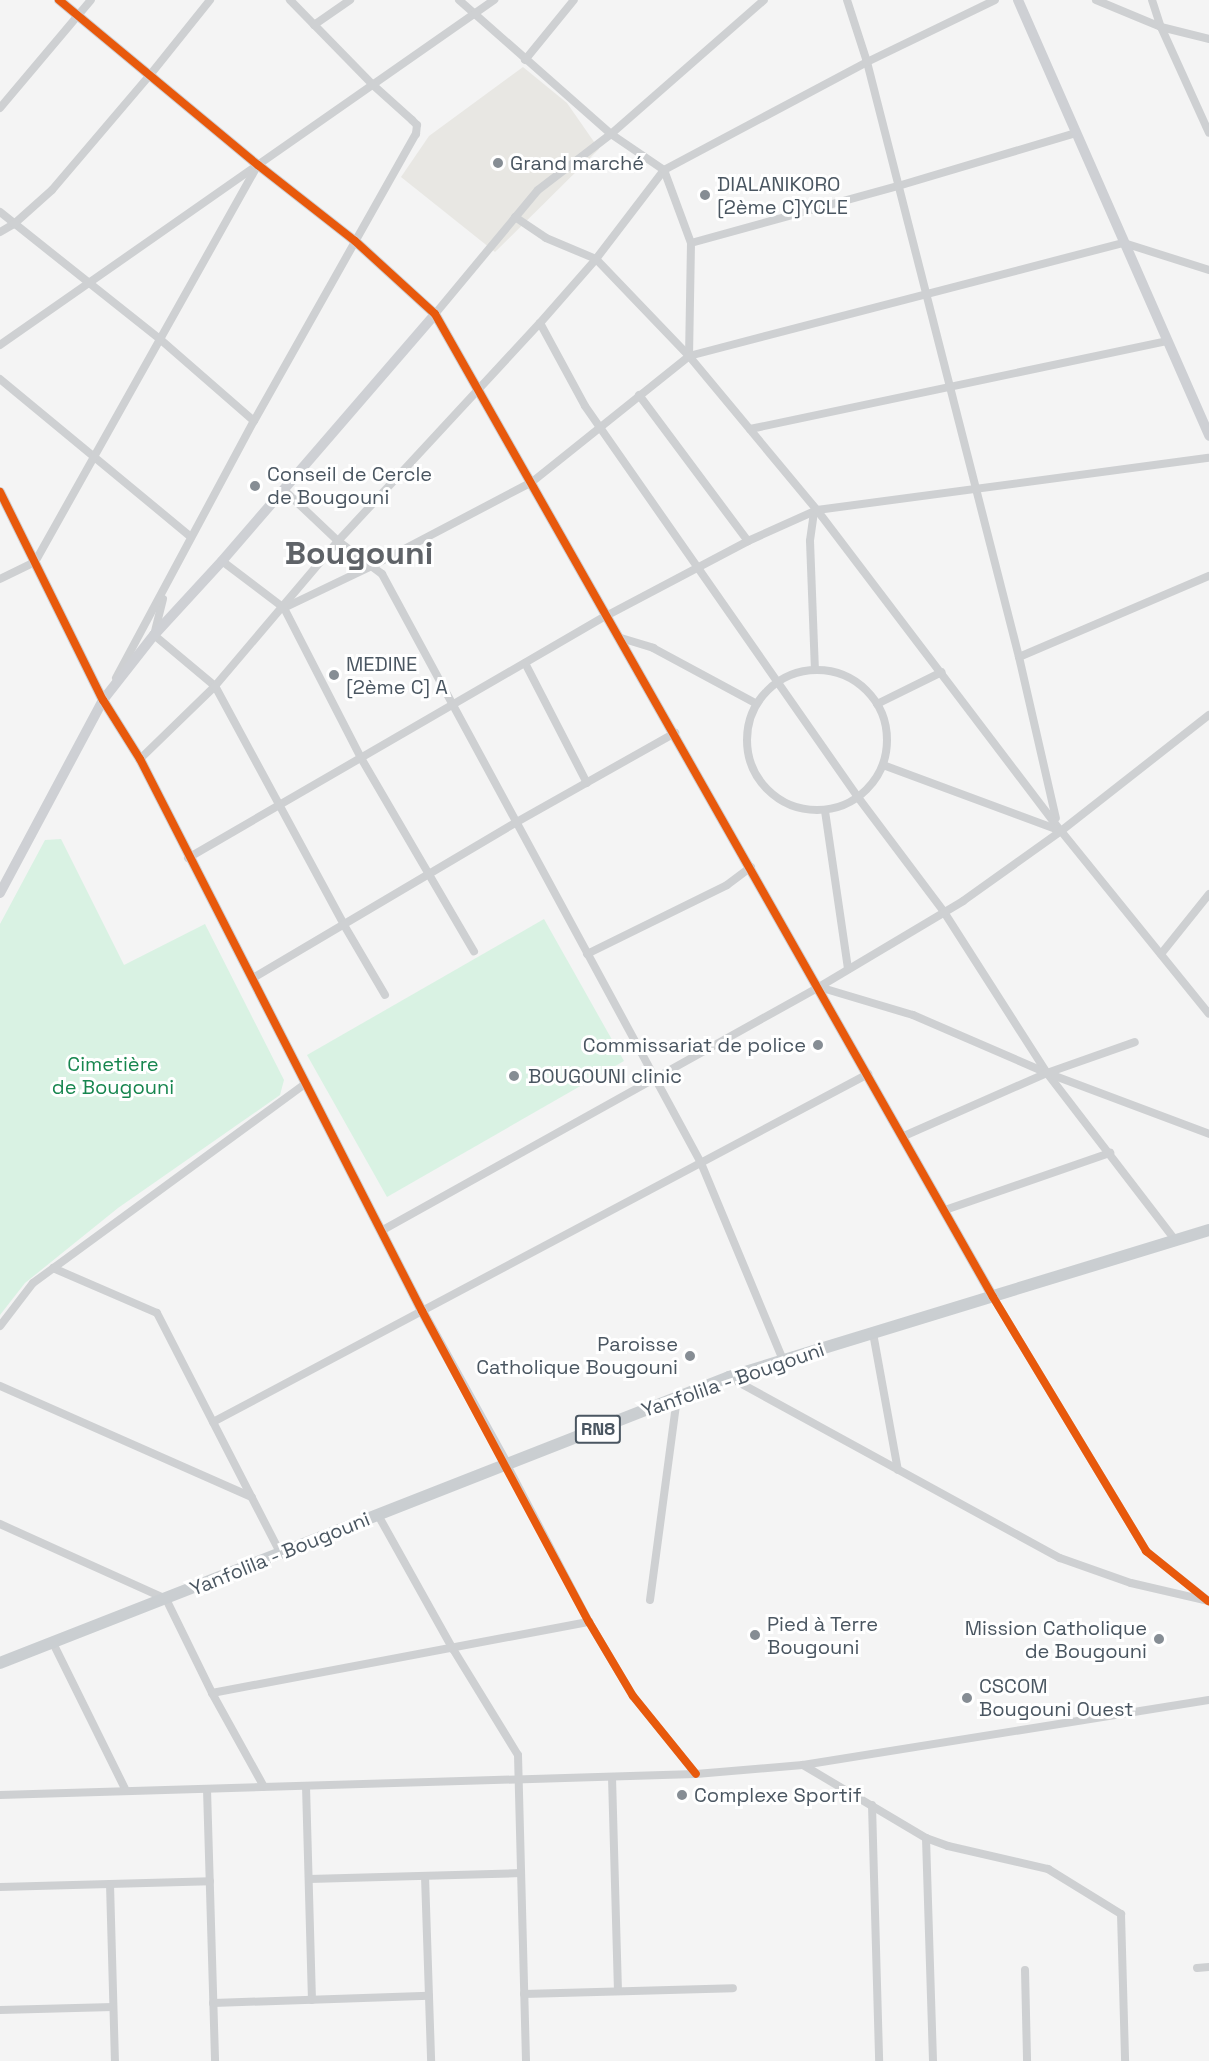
<!DOCTYPE html>
<html>
<head>
<meta charset="utf-8">
<style>
  body { margin:0 }
  #map { position:relative; width:1209px; height:2061px; overflow:hidden; background:#f4f4f4; font-family:"Space Grotesk",sans-serif }
  div>[style] { position:absolute }
  .commercial>* { inset:0; background:#e8e7e3 }
  .green>* { inset:0; background:#d9f2e3 }
  .street>* { height:8px; margin:-4px; padding:0 4px; transform-origin:4px; border-radius:4px; background:#ced0d2 }
  .street>.ring { margin:-4px; padding:0; box-sizing:content-box; background:none; border:8px solid #ced0d2; border-radius:50% }
  .secondary>* { height:10px; margin:-5px; padding:0 5px; transform-origin:5px; border-radius:5px; background:#ced0d4 }
  .primary>* { height:12px; margin:-6px; padding:0 6px; transform-origin:6px; border-radius:6px; background:#caced1 }
  .cycleway>* { height:8px; margin:-4px; padding:0 4px; transform-origin:4px; border-radius:4px; background:#e8590c }
  .dots>* { width:16px; height:16px; translate:-50% -50%; box-sizing:border-box; border:3px solid #fff; border-radius:50% }
  span { translate:-50% -50%; white-space:nowrap; text-align:center; line-height:1.15; -webkit-text-stroke:6px #fff; paint-order:stroke }
  .shield-label span { padding:2px 4px; background:#fff; border:2px solid; border-radius:4px; -webkit-text-stroke-width:0 }
  .shield-label { font-size:18px; color:#4a5661; font-weight:700 }
  .poi-label { font-size:20px; color:#4a5661 }
  .left { translate:0 -50%; text-align:left }
  .right { translate:-100% -50%; text-align:right }
  .park-label { font-size:20px; color:#17864f }
  .street-label { font-size:20px; color:#4a5661 }
  .town-label { font-size:32px; color:#5f6368; font-weight:700 }
</style>
</head>
<body>
<div id="map">
  <div class="commercial">
    <i style="clip-path:polygon(523px 67px,567px 103px,599px 149px,495px 252px,401px 177px,429px 136px)"></i>
  </div>
  <div class="green">
    <i style="clip-path:polygon(61px 839px,124px 965px,205px 924px,284px 1080px,280px 1095px,118px 1208px,25px 1283px,0 1315px,0 924px,45px 840px)"></i>
    <i style="clip-path:polygon(544px 919px,624px 1061px,387px 1197px,307px 1055px)"></i>
  </div>
  <div class="street">
    <i style="left:459px;top:0;width:203px;rotate:41.4deg"></i>
    <i style="left:611px;top:134px;width:64px;rotate:34.2deg"></i>
    <i style="left:664px;top:170px;width:78px;rotate:69.7deg"></i>
    <i style="left:691px;top:243px;width:113px;rotate:91deg"></i>
    <i style="left:847px;top:0;width:65px;rotate:72.1deg"></i>
    <i style="left:867px;top:62px;width:614px;rotate:75.67deg"></i>
    <i style="left:1019px;top:657px;width:165px;rotate:77.1deg"></i>
    <i style="left:1096px;top:0;width:70px;rotate:22.6deg"></i>
    <i style="left:1161px;top:27px;width:49px;rotate:14deg"></i>
    <i style="left:1152px;top:0;width:28px;rotate:72deg"></i>
    <i style="left:1161px;top:27px;width:116px;rotate:65.6deg"></i>
    <i style="left:314px;top:25px;width:44px;rotate:-34.8deg"></i>
    <i style="left:525px;top:60px;width:77px;rotate:-50.8deg"></i>
    <i style="left:0;top:108px;width:141px;rotate:-49.9deg"></i>
    <i style="left:0;top:212px;width:206px;rotate:38.5deg"></i>
    <i style="left:161px;top:340px;width:123px;rotate:41.1deg"></i>
    <i style="left:515px;top:217px;width:37px;rotate:34deg"></i>
    <i style="left:546px;top:238px;width:54px;rotate:22.8deg"></i>
    <i style="left:596px;top:259px;width:134px;rotate:46.2deg"></i>
    <i style="left:689px;top:356px;width:200px;rotate:50.3deg"></i>
    <i style="left:817px;top:510px;width:403px;rotate:52.8deg"></i>
    <i style="left:1061px;top:831px;width:235px;rotate:51deg"></i>
    <i style="left:0;top:232px;width:16px;rotate:-30deg"></i>
    <i style="left:14px;top:224px;width:51px;rotate:-41.8deg"></i>
    <i style="left:52px;top:190px;width:151px;rotate:-49.6deg"></i>
    <i style="left:150px;top:75px;width:96px;rotate:-51.3deg"></i>
    <i style="left:691px;top:243px;width:215px;rotate:-15.4deg"></i>
    <i style="left:898px;top:186px;width:186px;rotate:-16.6deg"></i>
    <i style="left:435px;top:314px;width:161px;rotate:-50.3deg"></i>
    <i style="left:538px;top:190px;width:92px;rotate:-37.5deg"></i>
    <i style="left:611px;top:134px;width:203px;rotate:-41.2deg"></i>
    <i style="left:540px;top:323px;width:94px;rotate:61.5deg"></i>
    <i style="left:585px;top:406px;width:475px;rotate:55.1deg"></i>
    <i style="left:857px;top:796px;width:145px;rotate:53.1deg"></i>
    <i style="left:944px;top:912px;width:191px;rotate:57.4deg"></i>
    <i style="left:1047px;top:1073px;width:210px;rotate:52.5deg"></i>
    <i style="left:0;top:345px;width:603px;rotate:-34.93deg"></i>
    <i style="left:0;top:379px;width:246px;rotate:39.6deg"></i>
    <i style="left:639px;top:395px;width:182px;rotate:53.3deg"></i>
    <i style="left:750px;top:429px;width:427px;rotate:-11.9deg"></i>
    <i style="left:284px;top:490px;width:74px;rotate:43.4deg"></i>
    <i style="left:338px;top:541px;width:55px;rotate:36.9deg"></i>
    <i style="left:382px;top:574px;width:670px;rotate:61.56deg"></i>
    <i style="left:701px;top:1163px;width:213px;rotate:67.4deg"></i>
    <i style="left:814px;top:512px;width:29px;rotate:98deg"></i>
    <i style="left:810px;top:541px;width:129px;rotate:87.8deg"></i>
    <i style="left:222px;top:561px;width:78px;rotate:37.2deg"></i>
    <i style="left:284px;top:608px;width:169px;rotate:62.8deg"></i>
    <i style="left:361px;top:758px;width:224px;rotate:59.7deg"></i>
    <i style="left:0;top:579px;width:39px;rotate:-26deg"></i>
    <i style="left:35px;top:562px;width:452px;rotate:-60.7deg"></i>
    <i style="left:163px;top:599px;width:37px;rotate:104deg"></i>
    <i style="left:154px;top:635px;width:80px;rotate:39.9deg"></i>
    <i style="left:215px;top:686px;width:272px;rotate:61.6deg"></i>
    <i style="left:344px;top:925px;width:81px;rotate:59.6deg"></i>
    <i style="left:288px;top:606px;width:93px;rotate:-25.5deg"></i>
    <i style="left:372px;top:566px;width:181px;rotate:-27.7deg"></i>
    <i style="left:532px;top:482px;width:201px;rotate:-38.7deg"></i>
    <i style="left:689px;top:356px;width:449px;rotate:-14.6deg"></i>
    <i style="left:1124px;top:243px;width:89px;rotate:17.6deg"></i>
    <i style="left:621px;top:638px;width:34px;rotate:17deg"></i>
    <i style="left:653px;top:648px;width:116px;rotate:28.3deg"></i>
    <i style="left:1019px;top:657px;width:207px;rotate:-23.1deg"></i>
    <i style="left:525px;top:663px;width:135px;rotate:62.7deg"></i>
    <i class="ring" style="left:747px;top:670px;width:132px;height:132px"></i>
    <i style="left:116px;top:678px;width:292px;rotate:-61.8deg"></i>
    <i style="left:254px;top:421px;width:330px;rotate:-60.6deg"></i>
    <i style="left:416px;top:134px;width:9px;rotate:-84deg"></i>
    <i style="left:417px;top:125px;width:7px;rotate:-135deg"></i>
    <i style="left:412px;top:120px;width:52px;rotate:-138.1deg"></i>
    <i style="left:373px;top:85px;width:119px;rotate:-134.3deg"></i>
    <i style="left:877px;top:704px;width:72px;rotate:-26.2deg"></i>
    <i style="left:140px;top:759px;width:105px;rotate:-44.2deg"></i>
    <i style="left:215px;top:686px;width:190px;rotate:-49.7deg"></i>
    <i style="left:338px;top:541px;width:297px;rotate:-47.2deg"></i>
    <i style="left:540px;top:323px;width:85px;rotate:-48.8deg"></i>
    <i style="left:596px;top:259px;width:112px;rotate:-52.6deg"></i>
    <i style="left:664px;top:170px;width:230px;rotate:-28deg"></i>
    <i style="left:867px;top:62px;width:142px;rotate:-25.8deg"></i>
    <i style="left:883px;top:765px;width:190px;rotate:20.3deg"></i>
    <i style="left:825px;top:811px;width:160px;rotate:81.7deg"></i>
    <i style="left:188px;top:858px;width:483px;rotate:-30.1deg"></i>
    <i style="left:606px;top:616px;width:161px;rotate:-27.8deg"></i>
    <i style="left:748px;top:541px;width:76px;rotate:-24.2deg"></i>
    <i style="left:817px;top:510px;width:395px;rotate:-7.6deg"></i>
    <i style="left:587px;top:954px;width:156px;rotate:-26.2deg"></i>
    <i style="left:727px;top:885px;width:30px;rotate:-37deg"></i>
    <i style="left:1161px;top:954px;width:77px;rotate:-51.3deg"></i>
    <i style="left:253px;top:978px;width:304px;rotate:-30.6deg"></i>
    <i style="left:515px;top:823px;width:184px;rotate:-29.4deg"></i>
    <i style="left:819px;top:987px;width:98px;rotate:16.6deg"></i>
    <i style="left:913px;top:1015px;width:146px;rotate:23.4deg"></i>
    <i style="left:1047px;top:1073px;width:173px;rotate:20.6deg"></i>
    <i style="left:904px;top:1136px;width:156px;rotate:-23.8deg"></i>
    <i style="left:1047px;top:1073px;width:93px;rotate:-19.4deg"></i>
    <i style="left:945px;top:1210px;width:175px;rotate:-19.1deg"></i>
    <i style="left:381px;top:1231px;width:501px;rotate:-29.12deg"></i>
    <i style="left:819px;top:987px;width:168px;rotate:-30.8deg"></i>
    <i style="left:963px;top:901px;width:120px;rotate:-35.5deg"></i>
    <i style="left:1061px;top:831px;width:188px;rotate:-38.1deg"></i>
    <i style="left:53px;top:1268px;width:113px;rotate:23.4deg"></i>
    <i style="left:157px;top:1313px;width:271px;rotate:62.8deg"></i>
    <i style="left:993px;top:1297px;width:297px;rotate:58.9deg"></i>
    <i style="left:1146px;top:1551px;width:77px;rotate:38.7deg"></i>
    <i style="left:0;top:1326px;width:54px;rotate:-52.5deg"></i>
    <i style="left:33px;top:1283px;width:338px;rotate:-36.2deg"></i>
    <i style="left:873px;top:1333px;width:139px;rotate:79.7deg"></i>
    <i style="left:729px;top:1377px;width:377px;rotate:28.7deg"></i>
    <i style="left:1060px;top:1558px;width:75px;rotate:19.4deg"></i>
    <i style="left:1131px;top:1583px;width:80px;rotate:13deg"></i>
    <i style="left:0;top:1386px;width:275px;rotate:23.8deg"></i>
    <i style="left:213px;top:1422px;width:742px;rotate:-27.98deg"></i>
    <i style="left:507px;top:1465px;width:177px;rotate:62.4deg"></i>
    <i style="left:589px;top:1622px;width:86px;rotate:59.3deg"></i>
    <i style="left:633px;top:1696px;width:100px;rotate:51.1deg"></i>
    <i style="left:378px;top:1515px;width:154px;rotate:60.8deg"></i>
    <i style="left:453px;top:1649px;width:124px;rotate:58.5deg"></i>
    <i style="left:518px;top:1755px;width:306px;rotate:88.5deg"></i>
    <i style="left:0;top:1524px;width:182px;rotate:24.3deg"></i>
    <i style="left:166px;top:1599px;width:105px;rotate:63.9deg"></i>
    <i style="left:212px;top:1693px;width:107px;rotate:61deg"></i>
    <i style="left:650px;top:1600px;width:205px;rotate:-82.4deg"></i>
    <i style="left:52px;top:1641px;width:167px;rotate:63.7deg"></i>
    <i style="left:212px;top:1693px;width:384px;rotate:-10.7deg"></i>
    <i style="left:803px;top:1765px;width:143px;rotate:30.7deg"></i>
    <i style="left:926px;top:1838px;width:23px;rotate:20deg"></i>
    <i style="left:948px;top:1846px;width:103px;rotate:13deg"></i>
    <i style="left:1048px;top:1869px;width:86px;rotate:31.7deg"></i>
    <i style="left:1121px;top:1914px;width:147px;rotate:88.4deg"></i>
    <i style="left:612px;top:1777px;width:214px;rotate:88.4deg"></i>
    <i style="left:306px;top:1786px;width:214px;rotate:88.4deg"></i>
    <i style="left:207px;top:1789px;width:272px;rotate:88.3deg"></i>
    <i style="left:0;top:1795px;width:696px;rotate:-1.73deg"></i>
    <i style="left:696px;top:1774px;width:107px;rotate:-4.8deg"></i>
    <i style="left:803px;top:1765px;width:411px;rotate:-9.1deg"></i>
    <i style="left:872px;top:1805px;width:256px;rotate:88.4deg"></i>
    <i style="left:926px;top:1838px;width:223px;rotate:88.2deg"></i>
    <i style="left:425px;top:1876px;width:185px;rotate:88.1deg"></i>
    <i style="left:309px;top:1879px;width:212px;rotate:-1.6deg"></i>
    <i style="left:110px;top:1884px;width:177px;rotate:88.4deg"></i>
    <i style="left:0;top:1887px;width:210px;rotate:-1.6deg"></i>
    <i style="left:1197px;top:1968px;width:12px;rotate:-5deg"></i>
    <i style="left:1025px;top:1970px;width:91px;rotate:88.7deg"></i>
    <i style="left:524px;top:1994px;width:209px;rotate:-1.6deg"></i>
    <i style="left:213px;top:2003px;width:216px;rotate:-1.9deg"></i>
    <i style="left:0;top:2010px;width:113px;rotate:-1.5deg"></i>
  </div>
  <div class="secondary">
    <i style="left:59px;top:0;width:259px;rotate:39.7deg"></i>
    <i style="left:258px;top:165px;width:123px;rotate:38.1deg"></i>
    <i style="left:355px;top:241px;width:108px;rotate:42.4deg"></i>
    <i style="left:435px;top:314px;width:1130px;rotate:60.42deg"></i>
    <i style="left:1018px;top:0;width:476px;rotate:66.3deg"></i>
    <i style="left:0;top:492px;width:232px;rotate:63.7deg"></i>
    <i style="left:103px;top:700px;width:70px;rotate:57.9deg"></i>
    <i style="left:140px;top:759px;width:620px;rotate:62.94deg"></i>
    <i style="left:422px;top:1311px;width:176px;rotate:61.1deg"></i>
    <i style="left:0;top:893px;width:219px;rotate:-61.9deg"></i>
    <i style="left:103px;top:700px;width:83px;rotate:-51.9deg"></i>
    <i style="left:154px;top:635px;width:100px;rotate:-47.4deg"></i>
    <i style="left:222px;top:561px;width:326px;rotate:-49.2deg"></i>
  </div>
  <div class="primary">
    <i style="left:0;top:1663px;width:783px;rotate:-21.42deg"></i>
    <i style="left:729px;top:1377px;width:502px;rotate:-17.03deg"></i>
  </div>
  <div class="cycleway">
    <i style="left:59px;top:0;width:259px;rotate:39.7deg"></i>
    <i style="left:258px;top:165px;width:123px;rotate:38.1deg"></i>
    <i style="left:355px;top:241px;width:108px;rotate:42.4deg"></i>
    <i style="left:435px;top:314px;width:1130px;rotate:60.42deg"></i>
    <i style="left:993px;top:1297px;width:297px;rotate:58.9deg"></i>
    <i style="left:1146px;top:1551px;width:80px;rotate:38.9deg"></i>
    <i style="left:0;top:492px;width:232px;rotate:63.7deg"></i>
    <i style="left:103px;top:700px;width:70px;rotate:57.9deg"></i>
    <i style="left:140px;top:759px;width:620px;rotate:62.94deg"></i>
    <i style="left:422px;top:1311px;width:353px;rotate:61.8deg"></i>
    <i style="left:589px;top:1622px;width:86px;rotate:59.3deg"></i>
    <i style="left:633px;top:1696px;width:100px;rotate:51.1deg"></i>
  </div>
  <div class="dots">
    <i style="left:498px;top:163px;background:#868d94"></i>
    <i style="left:705px;top:195px;background:#868d94"></i>
    <i style="left:255px;top:486px;background:#868d94"></i>
    <i style="left:334px;top:675px;background:#868d94"></i>
    <i style="left:818px;top:1045px;background:#868d94"></i>
    <i style="left:514px;top:1076px;background:#868d94"></i>
    <i style="left:690px;top:1356px;background:#868d94"></i>
    <i style="left:755px;top:1635px;background:#868d94"></i>
    <i style="left:1159px;top:1639px;background:#868d94"></i>
    <i style="left:967px;top:1698px;background:#868d94"></i>
    <i style="left:682px;top:1795px;background:#868d94"></i>
  </div>
  <div class="shield-label">
    <span style="left:598px;top:1429px">RN8</span>
  </div>
  <div class="poi-label">
    <span class="left" style="left:510px;top:163px">Grand marché</span>
    <span class="left" style="left:717px;top:196px">DIALANIKORO<br>[2ème C]YCLE</span>
    <span class="left" style="left:267px;top:486px">Conseil de Cercle<br>de Bougouni</span>
    <span class="left" style="left:346px;top:676px">MEDINE<br>[2ème C] A</span>
    <span class="right" style="left:806px;top:1045px">Commissariat de police</span>
    <span class="left" style="left:528px;top:1076px">BOUGOUNI clinic</span>
    <span class="right" style="left:678px;top:1356px">Paroisse<br>Catholique Bougouni</span>
    <span class="left" style="left:767px;top:1636px">Pied à Terre<br>Bougouni</span>
    <span class="right" style="left:1147px;top:1640px">Mission Catholique<br>de Bougouni</span>
    <span class="left" style="left:979px;top:1698px">CSCOM<br>Bougouni Ouest</span>
    <span class="left" style="left:694px;top:1795px">Complexe Sportif</span>
  </div>
  <div class="park-label">
    <span style="left:113px;top:1076px">Cimetière<br>de Bougouni</span>
  </div>
  <div class="street-label">
    <span style="left:733px;top:1380px;rotate:-19deg">Yanfolila - Bougouni</span>
    <span style="left:280px;top:1554px;rotate:-22deg">Yanfolila - Bougouni</span>
  </div>
  <div class="town-label">
    <span style="left:359px;top:553px">Bougouni</span>
  </div>
</div>
</body>
</html>
